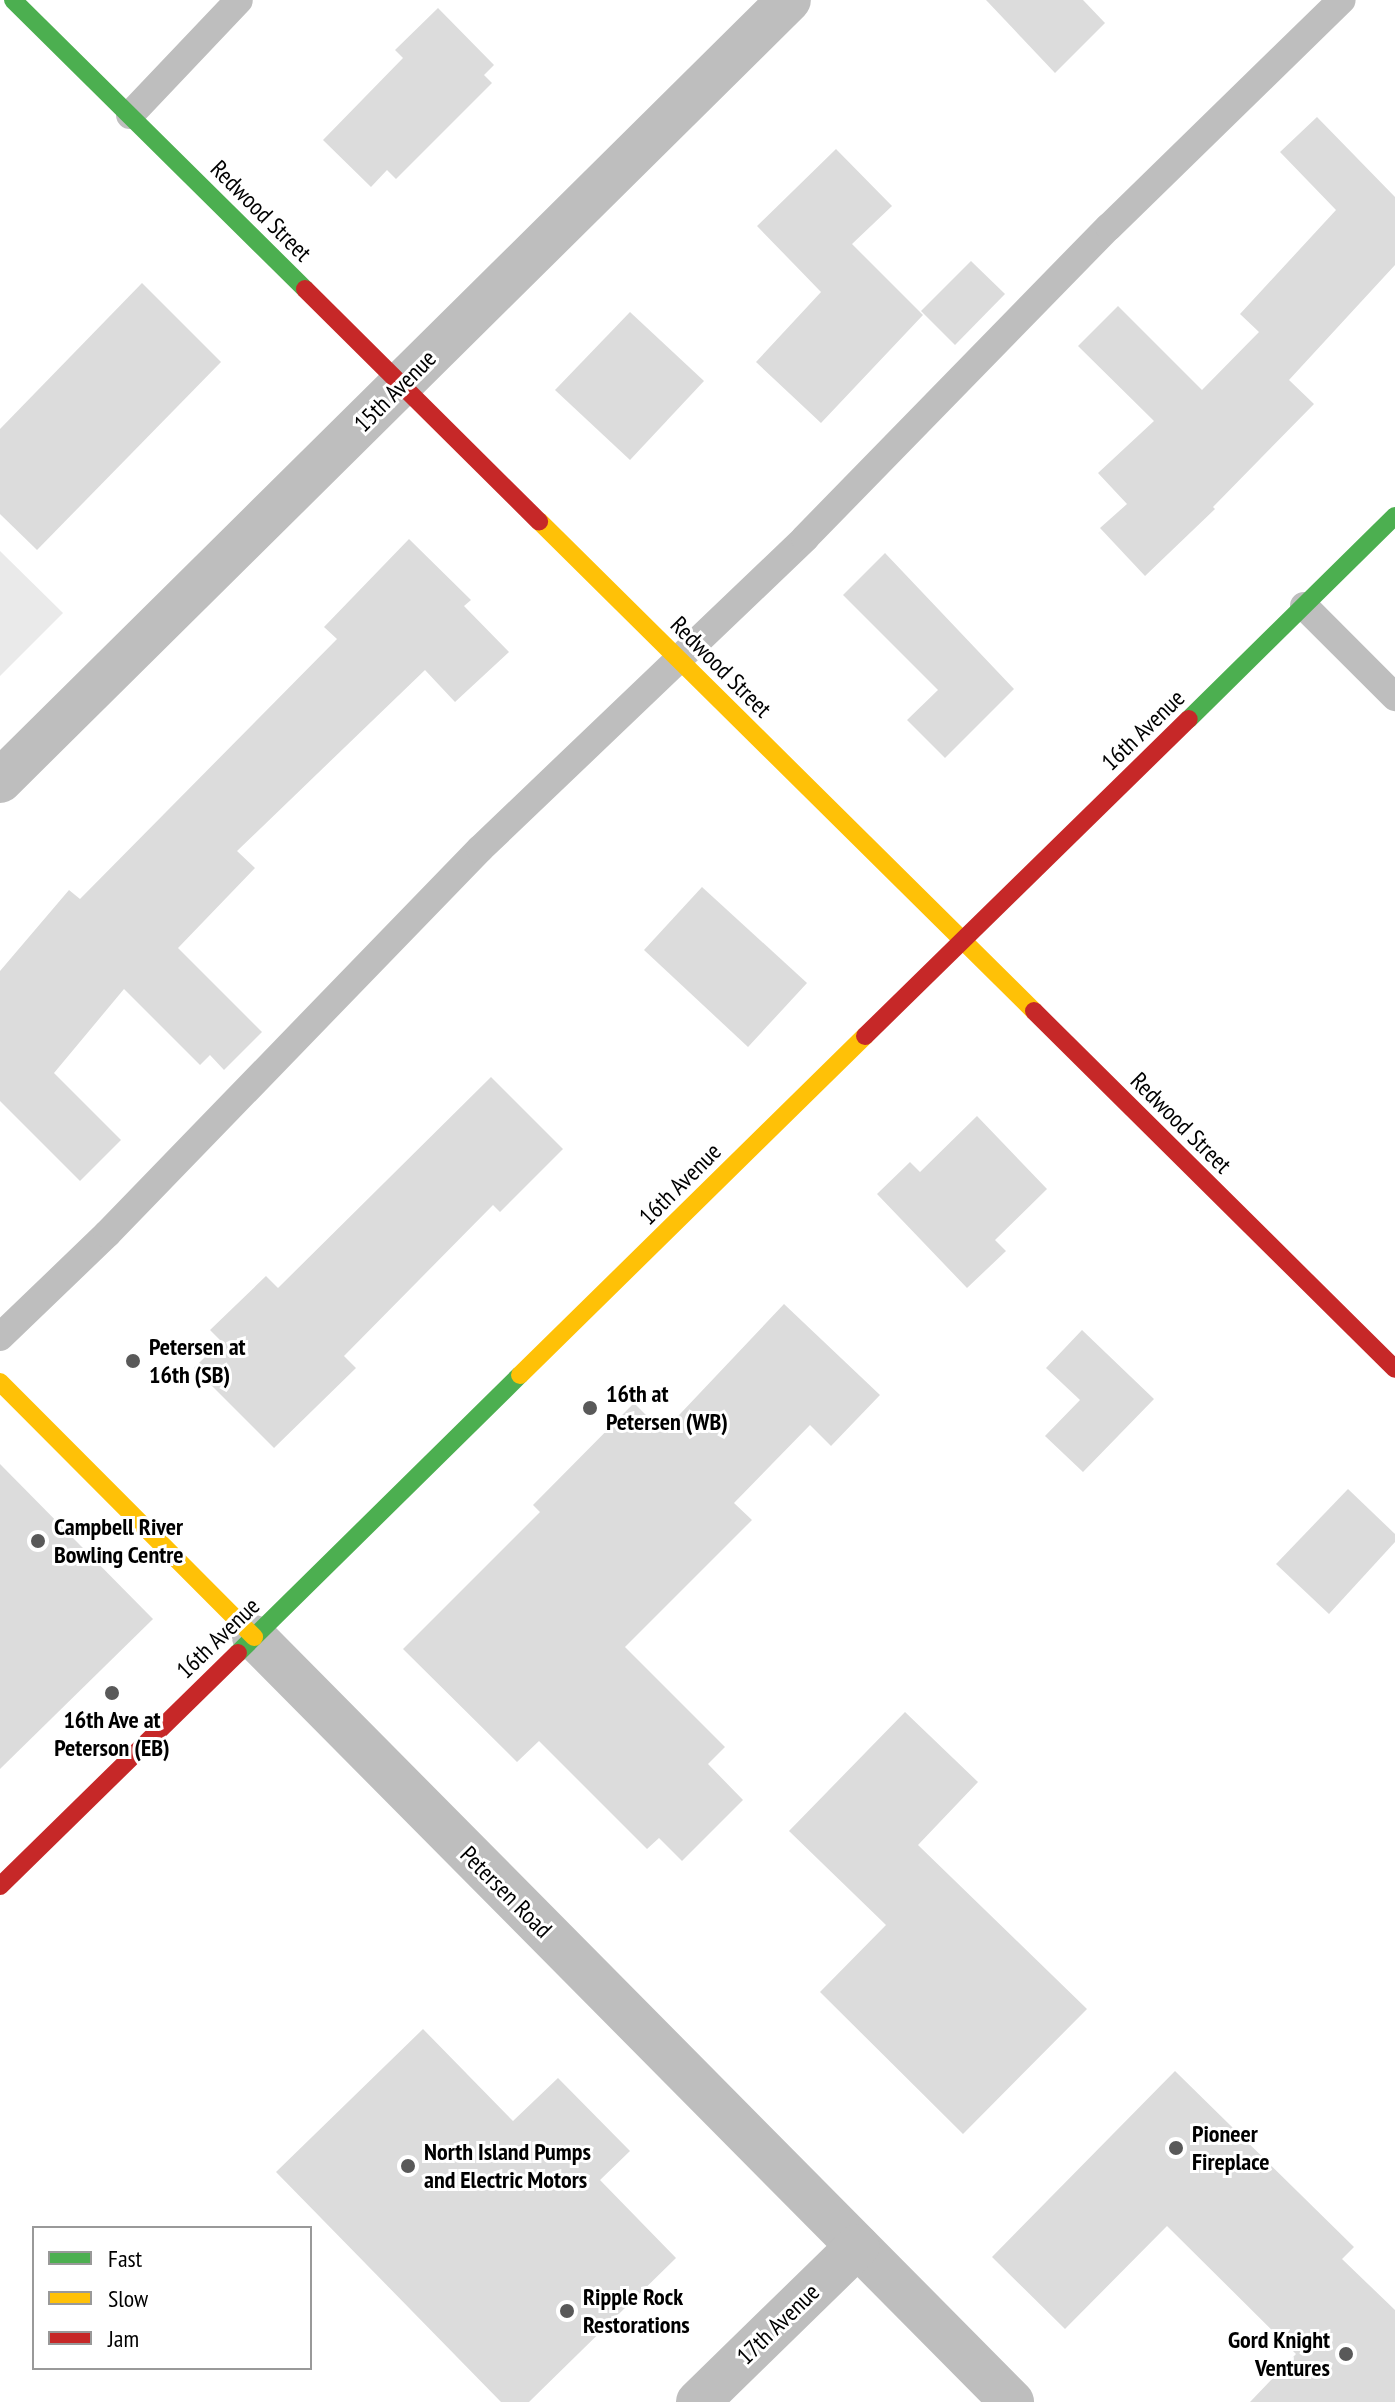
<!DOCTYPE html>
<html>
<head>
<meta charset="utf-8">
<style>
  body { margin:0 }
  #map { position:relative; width:1395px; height:2402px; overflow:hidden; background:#fff; font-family:"PT Sans Narrow",sans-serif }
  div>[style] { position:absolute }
  .green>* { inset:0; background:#eaeaea }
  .building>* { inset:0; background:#dcdcdc }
  .lane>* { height:28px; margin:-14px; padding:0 14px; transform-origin:14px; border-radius:14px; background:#bebebe }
  .street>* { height:44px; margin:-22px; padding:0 22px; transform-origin:22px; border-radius:22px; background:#bebebe }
  .fast>* { height:18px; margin:-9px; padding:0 9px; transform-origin:9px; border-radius:9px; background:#4caf50 }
  .slow>* { height:18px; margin:-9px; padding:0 9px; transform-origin:9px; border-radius:9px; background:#ffc107 }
  .jam>* { height:18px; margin:-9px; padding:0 9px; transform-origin:9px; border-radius:9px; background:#c62828 }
  .dots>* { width:22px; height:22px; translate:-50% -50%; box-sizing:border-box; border:4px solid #fff; border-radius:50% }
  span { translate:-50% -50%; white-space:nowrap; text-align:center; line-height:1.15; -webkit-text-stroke:6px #fff; paint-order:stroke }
  .street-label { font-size:24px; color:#000 }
  .poi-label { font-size:24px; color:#000; font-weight:700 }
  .left { translate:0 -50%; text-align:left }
  .right { translate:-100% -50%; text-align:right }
  .legend { position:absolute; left:32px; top:2226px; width:280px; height:144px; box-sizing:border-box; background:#fff; border:2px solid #999; margin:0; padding:10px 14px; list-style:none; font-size:24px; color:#000 }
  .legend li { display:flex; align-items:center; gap:16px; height:40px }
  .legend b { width:40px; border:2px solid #999 }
</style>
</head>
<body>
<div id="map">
  <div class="green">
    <i style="clip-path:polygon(0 551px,63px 613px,0 676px)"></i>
  </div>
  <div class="building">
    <i style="clip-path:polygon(986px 0,1083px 0,1105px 23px,1055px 73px)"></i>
    <i style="clip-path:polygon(438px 8px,494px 65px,484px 75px,492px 83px,396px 179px,387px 170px,371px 187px,323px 140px,403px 58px,395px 50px)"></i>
    <i style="clip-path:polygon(1317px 117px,1395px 197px,1395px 265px,1289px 380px,1314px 404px,1213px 507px,1215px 509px,1145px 576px,1100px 528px,1127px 504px,1098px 473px,1154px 421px,1078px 346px,1118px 306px,1202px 390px,1259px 332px,1240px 314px,1336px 210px,1280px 152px)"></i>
    <i style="clip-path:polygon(836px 149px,892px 206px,852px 244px,923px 315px,821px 423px,756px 362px,821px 292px,757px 226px)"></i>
    <i style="clip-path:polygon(971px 261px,1005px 294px,955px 345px,921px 311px)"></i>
    <i style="clip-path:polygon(142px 283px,221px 362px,37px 550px,0 514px,0 429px)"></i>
    <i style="clip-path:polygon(630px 312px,704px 381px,630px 460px,555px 390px)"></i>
    <i style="clip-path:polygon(409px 539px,471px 600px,464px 606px,509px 652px,455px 702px,425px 670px,237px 851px,255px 868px,178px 948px,262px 1032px,224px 1070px,210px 1055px,200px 1065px,124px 989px,54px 1073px,121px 1140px,80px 1181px,0 1101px,0 971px,69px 890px,80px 899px,337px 639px,324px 627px)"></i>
    <i style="clip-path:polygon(885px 553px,1014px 689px,945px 758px,907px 720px,938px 690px,843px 595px)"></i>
    <i style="clip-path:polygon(702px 887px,807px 983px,748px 1047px,644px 950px)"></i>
    <i style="clip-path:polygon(491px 1077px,563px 1149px,500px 1212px,493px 1205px,344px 1356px,356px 1368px,274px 1448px,194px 1368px,221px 1341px,210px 1330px,266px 1276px,278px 1288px)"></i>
    <i style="clip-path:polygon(977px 1116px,1047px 1189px,995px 1240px,1006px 1251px,967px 1288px,877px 1194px,910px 1162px,920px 1172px)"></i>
    <i style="clip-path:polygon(784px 1304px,880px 1395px,831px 1446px,810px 1425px,734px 1503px,752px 1520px,625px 1647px,725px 1747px,708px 1764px,743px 1800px,682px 1861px,659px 1838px,647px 1849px,539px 1741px,517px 1762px,403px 1649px,540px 1512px,533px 1505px,634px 1403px,663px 1432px)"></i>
    <i style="clip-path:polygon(1082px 1330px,1154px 1399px,1083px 1472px,1045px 1436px,1080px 1400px,1046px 1368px)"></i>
    <i style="clip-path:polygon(0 1464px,153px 1619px,0 1769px)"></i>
    <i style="clip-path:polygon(1348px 1489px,1395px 1534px,1395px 1542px,1329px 1614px,1276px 1564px)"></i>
    <i style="clip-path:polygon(905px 1712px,978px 1782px,918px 1845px,1087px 2009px,963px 2134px,820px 1992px,886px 1925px,789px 1831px)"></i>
    <i style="clip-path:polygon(423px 2029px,513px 2121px,558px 2078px,630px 2151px,600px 2180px,676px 2258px,529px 2402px,501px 2402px,276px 2172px)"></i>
    <i style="clip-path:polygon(1175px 2071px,1354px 2247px,1342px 2259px,1395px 2310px,1395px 2402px,1250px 2402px,1296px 2354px,1167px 2226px,1065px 2329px,992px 2257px)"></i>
  </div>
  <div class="lane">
    <i style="left:130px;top:115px;width:158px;rotate:-46.5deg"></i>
    <i style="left:1304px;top:606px;width:129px;rotate:45deg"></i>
    <i style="left:0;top:1337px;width:149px;rotate:-43.9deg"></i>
    <i style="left:107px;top:1234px;width:536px;rotate:-45.91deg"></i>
    <i style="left:480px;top:849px;width:450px;rotate:-43.7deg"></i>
    <i style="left:805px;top:538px;width:435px;rotate:-45.7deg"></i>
    <i style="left:1109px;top:227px;width:325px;rotate:-44.3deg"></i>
  </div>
  <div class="street">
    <i style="left:0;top:781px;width:1110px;rotate:-44.71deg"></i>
    <i style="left:254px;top:1637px;width:1077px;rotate:45.26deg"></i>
    <i style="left:698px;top:2402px;width:223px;rotate:-44.3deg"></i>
  </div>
  <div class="fast">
    <i style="left:13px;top:0;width:411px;rotate:44.7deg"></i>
    <i style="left:1189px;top:719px;width:289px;rotate:-44.6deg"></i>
    <i style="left:238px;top:1653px;width:396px;rotate:-44.6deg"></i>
  </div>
  <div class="slow">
    <i style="left:539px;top:521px;width:697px;rotate:44.71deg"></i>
    <i style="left:520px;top:1375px;width:484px;rotate:-44.5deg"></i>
    <i style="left:0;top:1382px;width:360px;rotate:45.1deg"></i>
  </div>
  <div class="jam">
    <i style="left:305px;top:289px;width:330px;rotate:44.8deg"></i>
    <i style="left:1034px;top:1011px;width:508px;rotate:44.76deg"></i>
    <i style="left:865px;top:1036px;width:453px;rotate:-44.4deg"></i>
    <i style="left:0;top:1886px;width:333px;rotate:-44.4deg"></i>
  </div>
  <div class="dots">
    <i style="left:133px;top:1361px;background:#595959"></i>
    <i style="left:590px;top:1408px;background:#595959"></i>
    <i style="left:38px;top:1541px;background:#595959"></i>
    <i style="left:112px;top:1693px;background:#595959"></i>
    <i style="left:1176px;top:2148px;background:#595959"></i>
    <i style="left:408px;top:2166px;background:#595959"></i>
    <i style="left:567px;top:2311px;background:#595959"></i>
    <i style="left:1346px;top:2354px;background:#595959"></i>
  </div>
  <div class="street-label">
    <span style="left:261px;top:211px;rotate:45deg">Redwood Street</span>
    <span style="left:395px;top:391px;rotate:-45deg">15th Avenue</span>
    <span style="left:721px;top:667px;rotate:45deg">Redwood Street</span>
    <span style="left:1143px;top:730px;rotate:-44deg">16th Avenue</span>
    <span style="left:1181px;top:1123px;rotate:45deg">Redwood Street</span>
    <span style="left:680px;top:1184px;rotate:-45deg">16th Avenue</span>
    <span style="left:218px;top:1638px;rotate:-44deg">16th Avenue</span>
    <span style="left:506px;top:1892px;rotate:45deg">Petersen Road</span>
    <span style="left:778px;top:2324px;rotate:-44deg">17th Avenue</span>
  </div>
  <div class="poi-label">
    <span class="left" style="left:149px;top:1361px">Petersen at<br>16th (SB)</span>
    <span class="left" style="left:606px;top:1408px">16th at<br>Petersen (WB)</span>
    <span class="left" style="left:54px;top:1541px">Campbell River<br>Bowling Centre</span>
    <span style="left:112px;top:1734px">16th Ave at<br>Peterson (EB)</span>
    <span class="left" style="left:1192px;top:2148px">Pioneer<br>Fireplace</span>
    <span class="left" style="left:424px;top:2166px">North Island Pumps<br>and Electric Motors</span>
    <span class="left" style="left:583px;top:2311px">Ripple Rock<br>Restorations</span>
    <span class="right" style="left:1330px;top:2354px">Gord Knight<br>Ventures</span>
  </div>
  <ul class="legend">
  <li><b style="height:10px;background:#4caf50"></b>Fast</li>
  <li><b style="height:10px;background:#ffc107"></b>Slow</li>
  <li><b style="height:10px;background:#c62828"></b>Jam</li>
  </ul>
</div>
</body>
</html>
